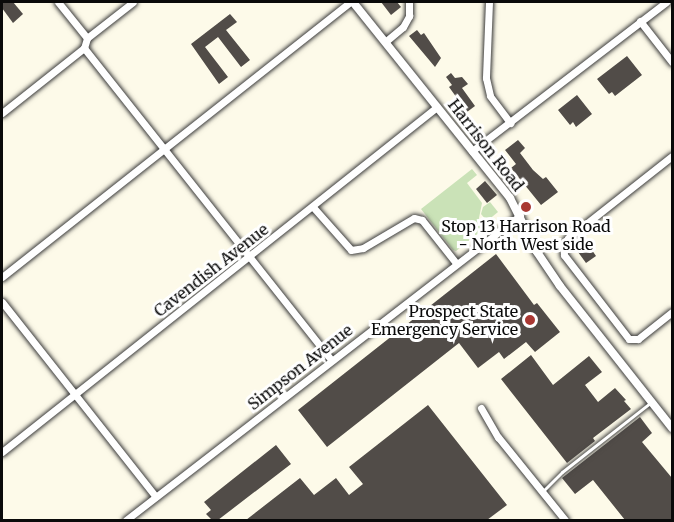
<!DOCTYPE html>
<html>
<head>
<meta charset="utf-8">
<style>
  body { margin:0 }
  #map { position:relative; width:674px; height:522px; overflow:hidden; background:#fdfae9; font-family:Merriweather,serif }
  div>[style] { position:absolute }
  .green>* { inset:0; background:#cae2b7 }
  .building>* { inset:0; background:#514c48 }
  .roads { filter:drop-shadow(0 0 2px #3d3d3d) drop-shadow(0 0 2px #3d3d3d) }
  .service>* { height:3px; margin:-1.5px; padding:0 1.5px; transform-origin:1.5px; border-radius:1.5px; background:#fff }
  .minor>* { height:7px; margin:-3.5px; padding:0 3.5px; transform-origin:3.5px; border-radius:3.5px; background:#fff }
  .tertiary>* { height:8px; margin:-4px; padding:0 4px; transform-origin:4px; border-radius:4px; background:#fff }
  .dots>* { width:16px; height:16px; translate:-50% -50%; box-sizing:border-box; border:3px solid #fff; border-radius:50% }
  span { translate:-50% -50%; white-space:nowrap; text-align:center; line-height:1.15; -webkit-text-stroke:6px #fff; paint-order:stroke }
  .street-label { font-size:16px; color:#0a0a0a }
  .poi-label { font-size:16px; color:#0a0a0a }
  .right { translate:-100% -50%; text-align:right }
  .frame { position:absolute; inset:0; border:3px solid #0a0a0a; pointer-events:none }
</style>
</head>
<body>
<div id="map">
  <div class="green">
    <i style="clip-path:polygon(472px 169px,477px 175px,467px 183px,482px 203px,479px 218px,481px 231px,456px 251px,453px 250px,421px 209px)"></i>
    <i style="clip-path:polygon(490px 202px,498px 212px,487px 221px,481px 214px,483px 207px)"></i>
  </div>
  <div class="building">
    <i style="clip-path:polygon(2px 2px,13px 2px,23px 14px,13px 23px,2px 8px)"></i>
    <i style="clip-path:polygon(381px 2px,397px 2px,401px 7px,391px 15px)"></i>
    <i style="clip-path:polygon(230px 14px,237px 22px,226px 30px,250px 60px,241px 67px,218px 37px,205px 47px,228px 77px,219px 84px,191px 44px)"></i>
    <i style="clip-path:polygon(417px 30px,421px 35px,424px 33px,441px 58px,435px 67px,409px 36px)"></i>
    <i style="clip-path:polygon(627px 56px,642px 75px,615px 96px,612px 92px,609px 94px,597px 79px)"></i>
    <i style="clip-path:polygon(451px 73px,455px 78px,462px 77px,468px 84px,462px 88px,475px 106px,467px 112px,449px 87px,452px 85px,446px 77px)"></i>
    <i style="clip-path:polygon(577px 95px,592px 114px,576px 127px,573px 122px,570px 125px,558px 110px)"></i>
    <i style="clip-path:polygon(518px 140px,525px 148px,520px 153px,533px 170px,543px 179px,546px 177px,558px 192px,541px 205px,511px 168px,516px 164px,505px 150px)"></i>
    <i style="clip-path:polygon(485px 181px,497px 195px,487px 203px,476px 189px)"></i>
    <i style="clip-path:polygon(587px 243px,596px 256px,586px 263px,578px 252px)"></i>
    <i style="clip-path:polygon(496px 254px,534px 305px,537px 303px,560px 332px,535px 352px,526px 342px,504px 359px,499px 352px,478px 368px,459px 343px,327px 447px,298px 410px)"></i>
    <i style="clip-path:polygon(531px 355px,553px 385px,589px 356px,602px 372px,585px 385px,598px 402px,615px 388px,626px 400px,624px 401px,631px 409px,593px 438px,595px 441px,567px 463px,501px 379px)"></i>
    <i style="clip-path:polygon(428px 405px,507px 505px,487px 520px,246px 520px,300px 478px,314px 495px,336px 478px,349px 495px,363px 484px,349px 467px)"></i>
    <i style="clip-path:polygon(640px 417px,652px 433px,642px 442px,672px 478px,672px 520px,625px 520px,593px 480px,575px 494px,562px 478px)"></i>
    <i style="clip-path:polygon(276px 445px,291px 464px,218px 520px,212px 520px,206px 514px,211px 510px,204px 502px)"></i>
  </div>
  <div class="roads">
    <div class="service">
      <i style="left:542px;top:492px;width:28px;rotate:-45deg"></i>
      <i style="left:562px;top:472px;width:112px;rotate:-38.1deg"></i>
    </div>
    <div class="minor">
      <i style="left:58px;top:2px;width:46px;rotate:51.1deg"></i>
      <i style="left:489px;top:2px;width:76px;rotate:92.3deg"></i>
      <i style="left:486px;top:78px;width:18px;rotate:77deg"></i>
      <i style="left:490px;top:96px;width:34px;rotate:53deg"></i>
      <i style="left:640px;top:21px;width:52px;rotate:52deg"></i>
      <i style="left:385px;top:42px;width:23px;rotate:-40deg"></i>
      <i style="left:403px;top:27px;width:13px;rotate:-61deg"></i>
      <i style="left:409px;top:16px;width:14px;rotate:-90deg"></i>
      <i style="left:84px;top:48px;width:398px;rotate:51.6deg"></i>
      <i style="left:2px;top:113px;width:105px;rotate:-38.4deg"></i>
      <i style="left:84px;top:48px;width:10px;rotate:-73deg"></i>
      <i style="left:87px;top:38px;width:58px;rotate:-38deg"></i>
      <i style="left:472px;top:151px;width:245px;rotate:-37.5deg"></i>
      <i style="left:672px;top:156px;width:132px;rotate:141.7deg"></i>
      <i style="left:568px;top:238px;width:9px;rotate:126deg"></i>
      <i style="left:563px;top:245px;width:10px;rotate:84deg"></i>
      <i style="left:564px;top:255px;width:106px;rotate:52.3deg"></i>
      <i style="left:629px;top:339px;width:9px"></i>
      <i style="left:638px;top:339px;width:43px;rotate:-38.5deg"></i>
      <i style="left:313px;top:207px;width:57px;rotate:48.5deg"></i>
      <i style="left:351px;top:250px;width:12px;rotate:-9deg"></i>
      <i style="left:363px;top:248px;width:59px;rotate:-30.5deg"></i>
      <i style="left:414px;top:218px;width:8px;rotate:14deg"></i>
      <i style="left:422px;top:220px;width:55px;rotate:51.7deg"></i>
      <i style="left:2px;top:277px;width:444px;rotate:-38.3deg"></i>
      <i style="left:2px;top:302px;width:248px;rotate:51.7deg"></i>
      <i style="left:481px;top:408px;width:34px;rotate:60deg"></i>
      <i style="left:498px;top:437px;width:107px;rotate:51.1deg"></i>
      <i style="left:2px;top:452px;width:555px;rotate:-38.42deg"></i>
      <i style="left:126px;top:520px;width:498px;rotate:-37.7deg"></i>
    </div>
    <div class="tertiary">
      <i style="left:353px;top:2px;width:251px;rotate:51.3deg"></i>
      <i style="left:510px;top:198px;width:60px;rotate:63.4deg"></i>
      <i style="left:537px;top:252px;width:41px;rotate:55.9deg"></i>
      <i style="left:560px;top:286px;width:181px;rotate:51.7deg"></i>
    </div>
  </div>
  <div class="dots">
    <i style="left:526px;top:207px;background:#a93833"></i>
    <i style="left:530px;top:320px;background:#a93833"></i>
  </div>
  <div class="street-label">
    <span style="left:486px;top:145px;rotate:52deg">Harrison Road</span>
    <span style="left:211px;top:270px;rotate:-38deg">Cavendish Avenue</span>
    <span style="left:300px;top:367px;rotate:-38deg">Simpson Avenue</span>
  </div>
  <div class="poi-label">
    <span style="left:526px;top:235px">Stop 13 Harrison Road<br>- North West side</span>
    <span class="right" style="left:518px;top:320px">Prospect State<br>Emergency Service</span>
  </div>
  <div class="frame"></div>
</div>
</body>
</html>
